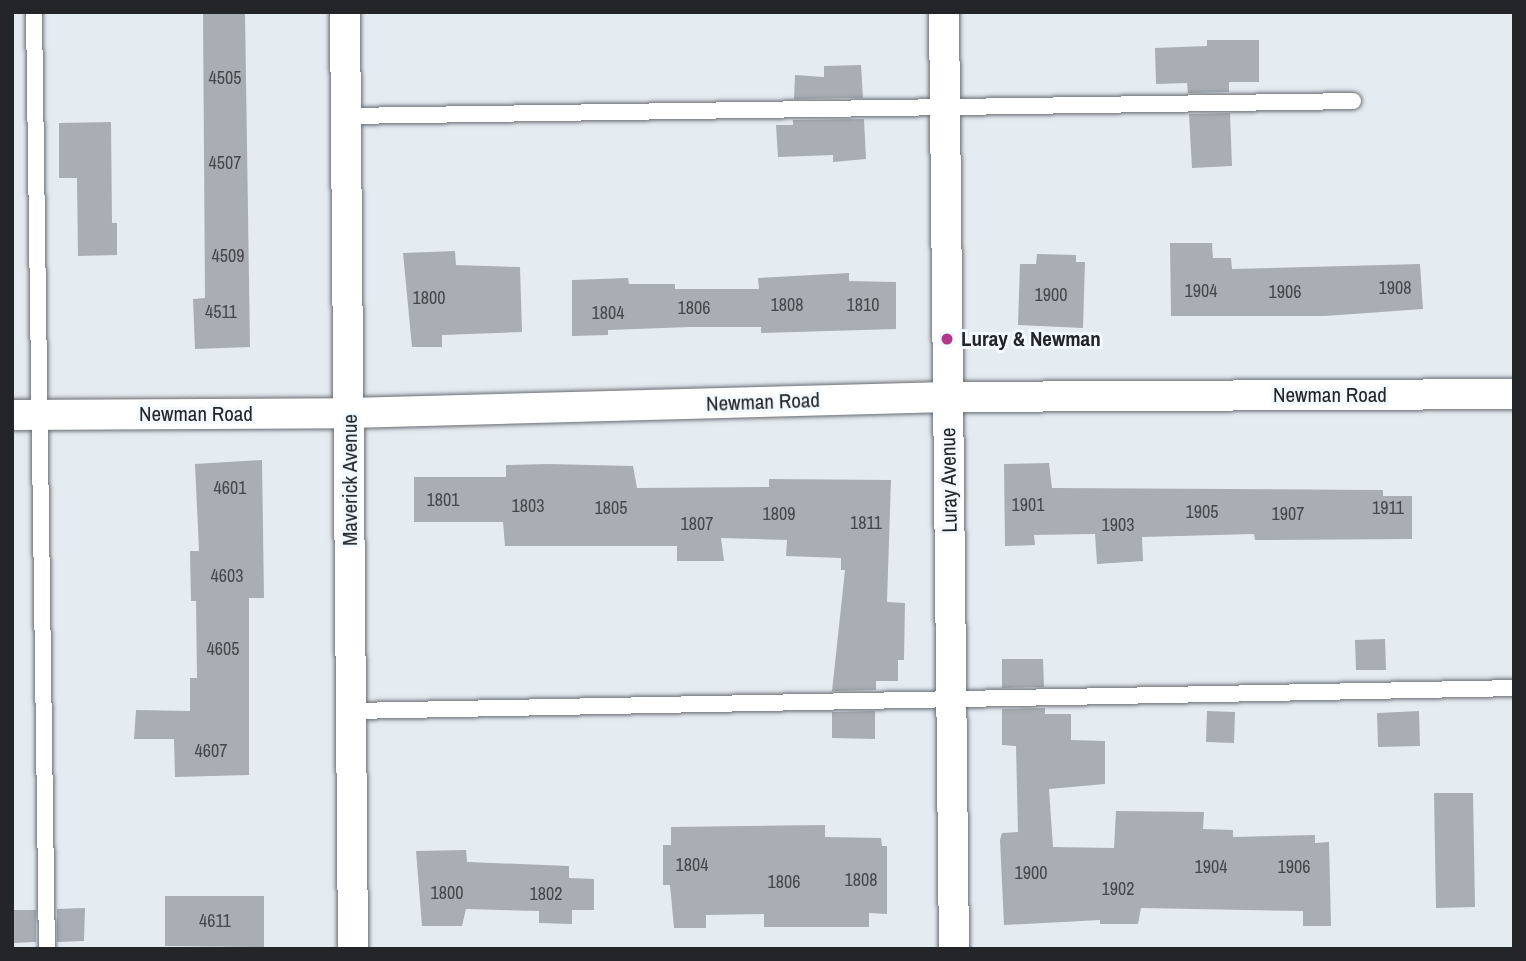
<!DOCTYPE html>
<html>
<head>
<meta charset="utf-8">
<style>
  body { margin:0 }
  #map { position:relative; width:1526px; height:961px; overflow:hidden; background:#e5ecf1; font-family:"Archivo Narrow",sans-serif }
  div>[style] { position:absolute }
  .building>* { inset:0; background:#a8aeb3 }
  .roads { filter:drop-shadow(0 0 2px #686d72) drop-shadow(0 0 2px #686d72) }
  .service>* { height:16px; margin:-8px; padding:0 8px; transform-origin:8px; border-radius:8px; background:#fff }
  .minor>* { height:30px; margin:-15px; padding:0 15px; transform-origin:15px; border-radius:15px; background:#fff }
  .dots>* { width:19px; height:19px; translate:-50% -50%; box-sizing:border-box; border:4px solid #f2f9ff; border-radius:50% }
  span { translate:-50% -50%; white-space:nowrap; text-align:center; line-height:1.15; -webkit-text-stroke:6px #f2f9ff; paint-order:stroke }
  .number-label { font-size:18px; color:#44474b }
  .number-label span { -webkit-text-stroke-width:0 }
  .poi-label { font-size:21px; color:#232528; font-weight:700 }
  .left { translate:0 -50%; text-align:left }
  .street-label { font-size:21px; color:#232528 }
  .frame { position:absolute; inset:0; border:14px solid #232528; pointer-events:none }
</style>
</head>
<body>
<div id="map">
  <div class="building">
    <i style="clip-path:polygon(203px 12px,245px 12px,250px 347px,195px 349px,193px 299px,205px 298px)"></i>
    <i style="clip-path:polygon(1207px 40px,1259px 40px,1259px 82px,1229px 82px,1229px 92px,1188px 93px,1187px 83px,1156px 84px,1155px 48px,1207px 46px)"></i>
    <i style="clip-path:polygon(861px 65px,863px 98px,794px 99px,795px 75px,824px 77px,824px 66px)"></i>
    <i style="clip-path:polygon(1230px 113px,1232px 166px,1192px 168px,1189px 114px)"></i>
    <i style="clip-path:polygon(864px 119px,866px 159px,833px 162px,833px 155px,778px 157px,776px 125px,793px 125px,793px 120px)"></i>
    <i style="clip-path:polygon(111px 122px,112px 223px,117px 223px,117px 255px,78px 256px,77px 178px,59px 178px,59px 123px)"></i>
    <i style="clip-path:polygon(1170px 243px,1212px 243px,1213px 258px,1231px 258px,1232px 269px,1420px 264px,1423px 309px,1325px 316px,1171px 316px)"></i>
    <i style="clip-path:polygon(455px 251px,456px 265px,520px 267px,522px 332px,442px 335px,442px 347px,412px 347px,403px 253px)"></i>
    <i style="clip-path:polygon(1037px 254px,1076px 255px,1076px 262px,1085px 262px,1083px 328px,1018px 325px,1020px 264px,1036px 264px)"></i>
    <i style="clip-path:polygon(849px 273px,849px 281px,896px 282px,896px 329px,761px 333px,761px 327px,690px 327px,608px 330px,608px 335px,572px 336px,572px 280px,628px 278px,629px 284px,675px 284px,675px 289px,759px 289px,758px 278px)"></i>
    <i style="clip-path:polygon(262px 460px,264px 598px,249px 598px,249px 775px,175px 777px,174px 739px,134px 739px,136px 710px,190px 711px,190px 678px,197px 678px,196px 601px,191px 601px,190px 551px,199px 551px,195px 464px)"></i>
    <i style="clip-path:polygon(1049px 463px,1052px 488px,1383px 490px,1383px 496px,1412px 496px,1412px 539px,1255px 540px,1254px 534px,1142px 537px,1143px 561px,1097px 564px,1095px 534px,1034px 535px,1035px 545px,1005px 546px,1004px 464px)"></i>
    <i style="clip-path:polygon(548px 464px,633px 466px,637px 488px,769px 487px,769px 479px,891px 480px,887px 602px,905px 603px,904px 660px,898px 660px,898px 681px,876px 681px,876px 690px,832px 691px,845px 570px,841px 570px,841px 558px,786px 556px,787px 540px,721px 538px,724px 561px,677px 561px,677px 546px,505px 546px,503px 522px,414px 522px,414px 477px,506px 477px,506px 465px)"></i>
    <i style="clip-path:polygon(1385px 639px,1386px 670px,1356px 670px,1355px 640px)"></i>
    <i style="clip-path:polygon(1002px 659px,1043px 659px,1044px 687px,1002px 688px)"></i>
    <i style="clip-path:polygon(1045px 708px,1045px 714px,1071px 714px,1071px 740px,1105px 741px,1105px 784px,1049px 789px,1053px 847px,1114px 848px,1116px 811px,1204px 812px,1203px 829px,1233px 830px,1233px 837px,1315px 835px,1315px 843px,1329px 842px,1331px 926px,1303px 926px,1303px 911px,1141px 908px,1138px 924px,1100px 924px,1100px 920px,1004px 925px,1000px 840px,1002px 833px,1018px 832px,1016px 746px,1002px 745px,1002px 709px)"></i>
    <i style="clip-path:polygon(875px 711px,875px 739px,832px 738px,832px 712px)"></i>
    <i style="clip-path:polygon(1207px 711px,1235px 712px,1234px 743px,1206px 742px)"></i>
    <i style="clip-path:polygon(1419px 711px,1420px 746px,1378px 747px,1377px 713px)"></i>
    <i style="clip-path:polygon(1434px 793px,1473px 793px,1475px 907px,1436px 908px)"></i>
    <i style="clip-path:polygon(825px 825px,825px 837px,881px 838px,882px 846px,887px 846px,887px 914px,869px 913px,869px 927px,764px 927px,764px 914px,706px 915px,706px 928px,674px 928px,670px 885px,663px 885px,663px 845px,671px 845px,671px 827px)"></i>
    <i style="clip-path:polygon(466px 850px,467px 862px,569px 866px,569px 878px,594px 879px,594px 910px,572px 910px,572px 924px,539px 923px,539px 911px,466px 909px,462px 926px,422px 926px,416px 851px)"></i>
    <i style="clip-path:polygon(165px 896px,264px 896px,264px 947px,165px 946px)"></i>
    <i style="clip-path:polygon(85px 908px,84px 941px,57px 942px,57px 909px)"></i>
    <i style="clip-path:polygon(12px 910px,36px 910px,36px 942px,12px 943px)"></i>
  </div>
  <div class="roads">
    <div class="service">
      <i style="left:34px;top:12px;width:937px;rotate:89.21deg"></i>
      <i style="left:346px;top:116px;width:1007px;rotate:-0.85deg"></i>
      <i style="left:352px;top:711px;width:1162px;rotate:-1.13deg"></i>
    </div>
    <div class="minor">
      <i style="left:345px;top:12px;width:937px;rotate:89.51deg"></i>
      <i style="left:944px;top:12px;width:937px;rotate:89.39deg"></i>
      <i style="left:12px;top:415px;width:338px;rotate:-0.3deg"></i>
      <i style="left:350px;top:413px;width:598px;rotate:-1.53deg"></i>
      <i style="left:948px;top:397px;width:566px;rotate:-0.3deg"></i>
    </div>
  </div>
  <div class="dots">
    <i style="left:947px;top:339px;background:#b2388c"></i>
  </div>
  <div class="number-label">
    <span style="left:225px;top:78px">4505</span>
    <span style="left:225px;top:163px">4507</span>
    <span style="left:228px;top:256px">4509</span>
    <span style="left:1395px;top:288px">1908</span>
    <span style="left:1201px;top:291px">1904</span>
    <span style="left:1285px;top:292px">1906</span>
    <span style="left:1051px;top:295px">1900</span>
    <span style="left:429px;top:298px">1800</span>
    <span style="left:787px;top:305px">1808</span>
    <span style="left:863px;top:305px">1810</span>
    <span style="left:694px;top:308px">1806</span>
    <span style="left:221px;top:312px">4511</span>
    <span style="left:608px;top:313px">1804</span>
    <span style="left:230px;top:488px">4601</span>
    <span style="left:443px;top:500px">1801</span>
    <span style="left:1028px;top:505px">1901</span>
    <span style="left:528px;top:506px">1803</span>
    <span style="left:611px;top:508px">1805</span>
    <span style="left:1388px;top:508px">1911</span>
    <span style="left:1202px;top:512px">1905</span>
    <span style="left:779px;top:514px">1809</span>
    <span style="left:1288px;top:514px">1907</span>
    <span style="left:866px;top:523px">1811</span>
    <span style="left:697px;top:524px">1807</span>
    <span style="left:1118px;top:525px">1903</span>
    <span style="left:227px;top:576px">4603</span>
    <span style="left:223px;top:649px">4605</span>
    <span style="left:211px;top:751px">4607</span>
    <span style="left:692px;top:865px">1804</span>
    <span style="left:1211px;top:867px">1904</span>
    <span style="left:1294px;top:867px">1906</span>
    <span style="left:1031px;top:873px">1900</span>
    <span style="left:861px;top:880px">1808</span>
    <span style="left:784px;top:882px">1806</span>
    <span style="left:1118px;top:889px">1902</span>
    <span style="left:447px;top:893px">1800</span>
    <span style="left:546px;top:894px">1802</span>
    <span style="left:215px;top:921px">4611</span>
  </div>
  <div class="poi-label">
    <span class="left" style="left:961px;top:339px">Luray &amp; Newman</span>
  </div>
  <div class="street-label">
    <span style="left:1330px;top:395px">Newman Road</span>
    <span style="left:763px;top:402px;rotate:-2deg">Newman Road</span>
    <span style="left:196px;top:414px">Newman Road</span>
    <span style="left:350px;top:480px;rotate:-90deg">Maverick Avenue</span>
    <span style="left:949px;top:480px;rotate:-91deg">Luray Avenue</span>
  </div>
  <div class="frame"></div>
</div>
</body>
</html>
